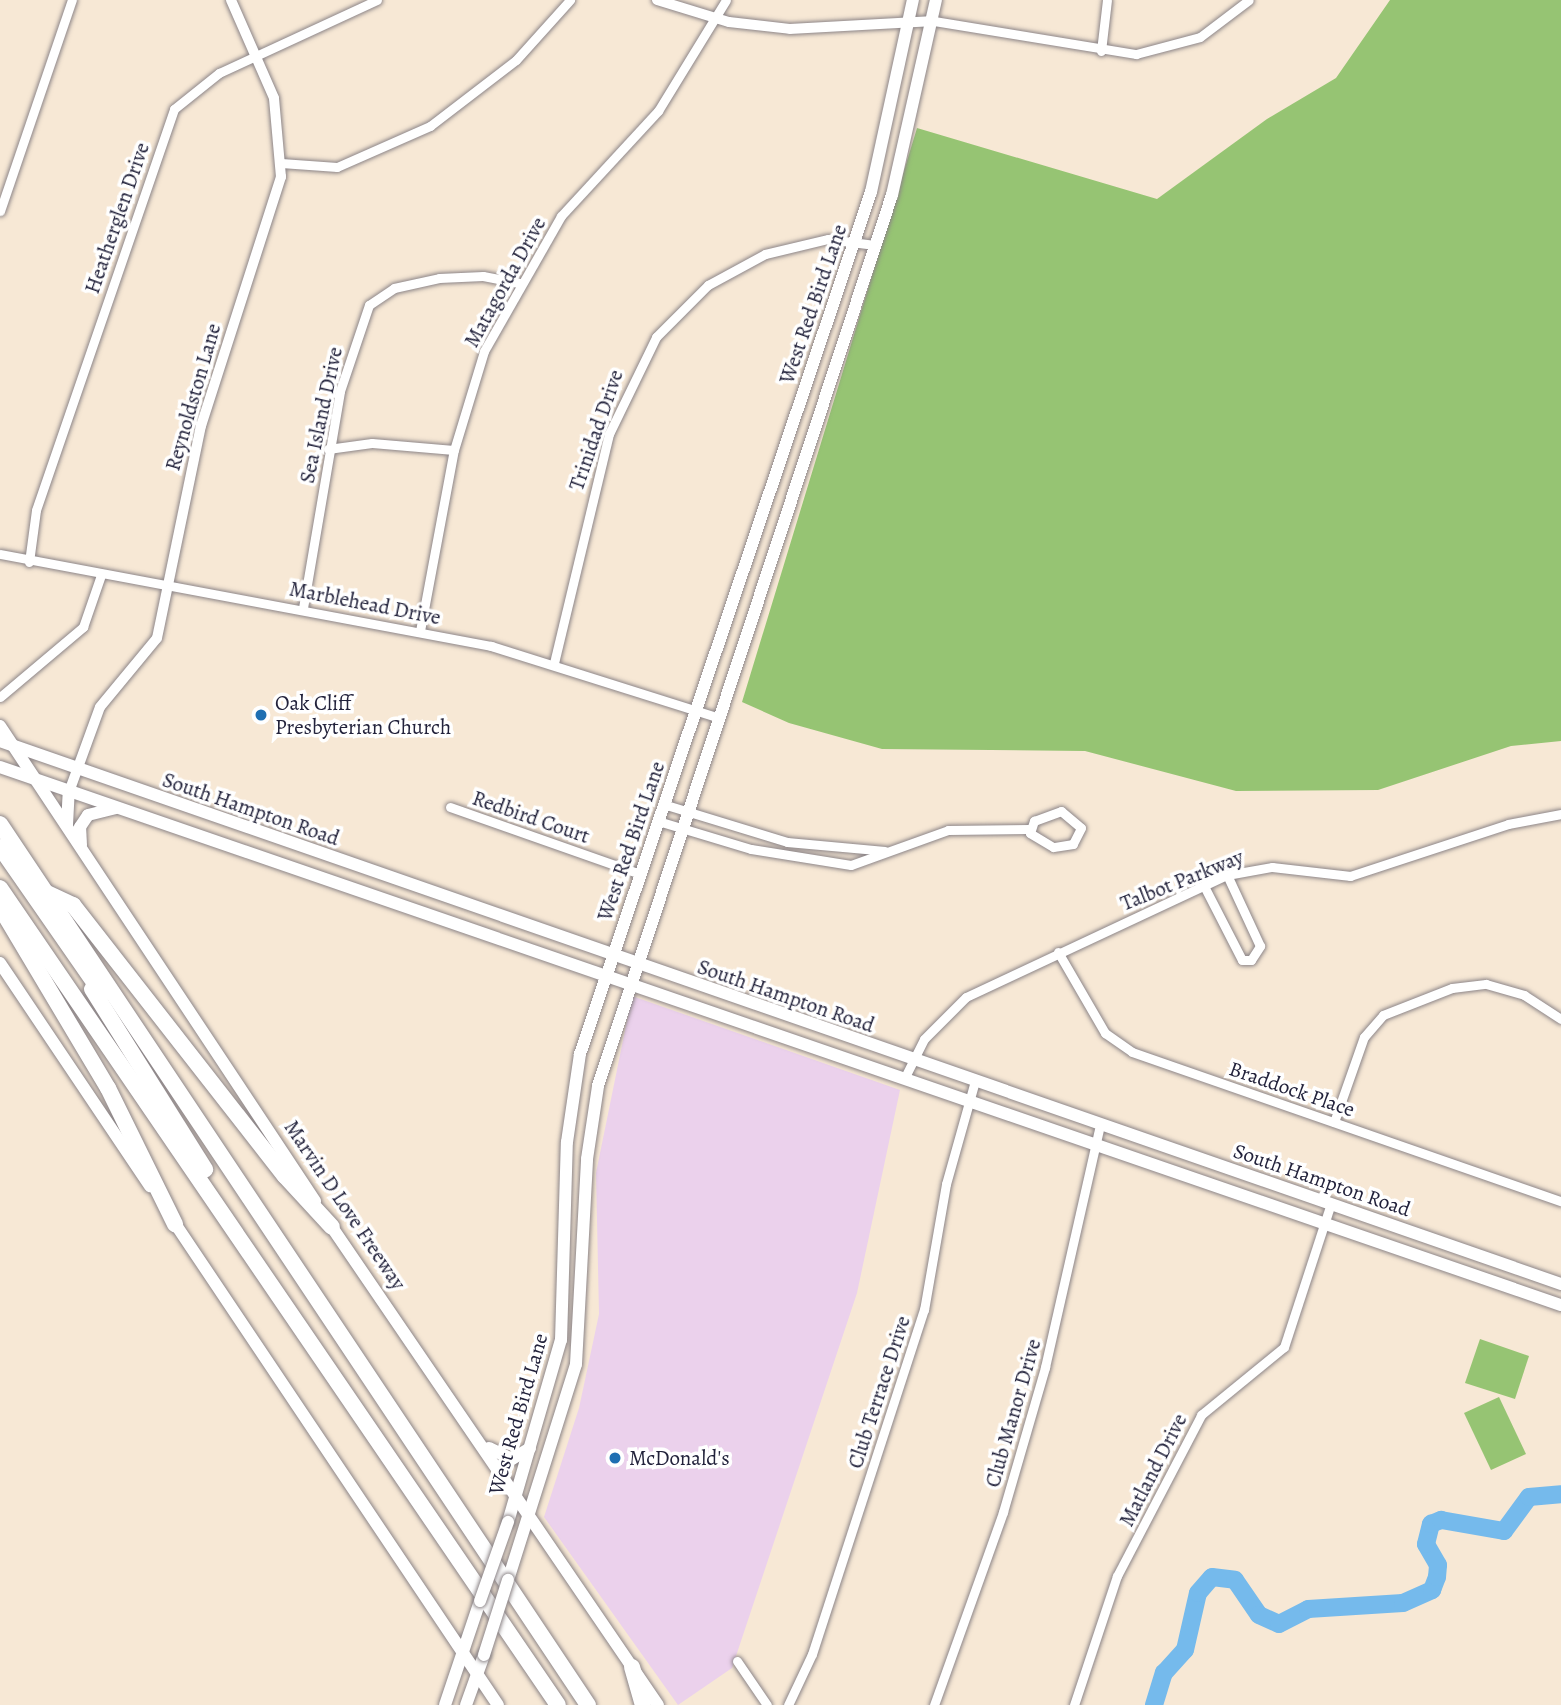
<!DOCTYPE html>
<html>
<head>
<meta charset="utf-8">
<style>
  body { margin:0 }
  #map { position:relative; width:1561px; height:1705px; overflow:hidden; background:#f7e8d5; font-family:Alegreya,serif }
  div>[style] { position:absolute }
  .built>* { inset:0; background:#ebd1ec }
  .green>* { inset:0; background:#96c473 }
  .river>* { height:18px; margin:-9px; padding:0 9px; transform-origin:9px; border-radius:9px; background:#75baec }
  .roads { filter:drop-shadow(0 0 2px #8c8588) drop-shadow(0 0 2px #8c8588) }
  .minor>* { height:9px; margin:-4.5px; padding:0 4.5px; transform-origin:4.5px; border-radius:4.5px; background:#fff }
  .tertiary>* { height:10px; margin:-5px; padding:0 5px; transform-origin:5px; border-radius:5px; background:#fff }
  .secondary>* { height:12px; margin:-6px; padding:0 6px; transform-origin:6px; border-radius:6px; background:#fff }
  .motorway>* { height:16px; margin:-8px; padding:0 8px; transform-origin:8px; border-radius:8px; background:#fff }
  .bridges { filter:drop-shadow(0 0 2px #8c8588) drop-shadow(0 0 2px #8c8588) }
  .secondary-bridge>* { height:12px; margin:-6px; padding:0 6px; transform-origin:6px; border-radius:6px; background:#fff }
  .dots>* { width:19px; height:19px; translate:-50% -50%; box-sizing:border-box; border:4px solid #fff; border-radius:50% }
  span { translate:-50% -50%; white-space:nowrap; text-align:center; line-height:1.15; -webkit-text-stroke:7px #fff; paint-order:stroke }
  .street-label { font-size:21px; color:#22223b }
  .poi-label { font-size:21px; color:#22223b }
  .left { translate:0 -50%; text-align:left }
</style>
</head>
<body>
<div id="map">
  <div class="built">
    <i style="clip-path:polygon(632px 996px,900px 1090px,857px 1293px,732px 1668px,678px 1705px,544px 1517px,579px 1408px,599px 1314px,596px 1173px)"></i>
  </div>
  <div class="green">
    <i style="clip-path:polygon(1390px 0,1561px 0,1561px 741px,1511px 746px,1378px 790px,1236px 791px,1085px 751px,882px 749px,789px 723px,742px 702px,917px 128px,1157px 199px,1267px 119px,1336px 78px)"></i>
    <i style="clip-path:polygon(1480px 1339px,1529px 1356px,1515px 1399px,1465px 1383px)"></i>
    <i style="clip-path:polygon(1499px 1397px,1526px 1454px,1491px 1470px,1464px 1413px)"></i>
  </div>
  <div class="river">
    <i style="left:1154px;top:1705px;width:34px;rotate:-73deg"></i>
    <i style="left:1164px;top:1673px;width:31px;rotate:-48deg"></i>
    <i style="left:1185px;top:1650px;width:58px;rotate:-77.2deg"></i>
    <i style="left:1198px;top:1593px;width:21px;rotate:-49deg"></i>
    <i style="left:1212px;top:1577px;width:23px;rotate:7deg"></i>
    <i style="left:1235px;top:1580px;width:42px;rotate:55.6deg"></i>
    <i style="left:1259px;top:1615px;width:22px;rotate:24deg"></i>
    <i style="left:1279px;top:1624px;width:33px;rotate:-27deg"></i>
    <i style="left:1308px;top:1609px;width:95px;rotate:-3.6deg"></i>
    <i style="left:1403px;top:1603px;width:32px;rotate:-24deg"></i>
    <i style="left:1432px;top:1590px;width:14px;rotate:-69deg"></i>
    <i style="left:1437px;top:1577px;width:12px;rotate:-85deg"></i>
    <i style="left:1438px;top:1565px;width:24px;rotate:-120deg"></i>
    <i style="left:1426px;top:1544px;width:21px;rotate:-76deg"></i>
    <i style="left:1431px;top:1524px;width:11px;rotate:-22deg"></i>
    <i style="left:1441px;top:1520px;width:64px;rotate:9.9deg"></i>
    <i style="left:1504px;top:1531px;width:42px;rotate:-53.7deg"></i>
    <i style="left:1529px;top:1497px;width:32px;rotate:-5deg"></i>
  </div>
  <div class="roads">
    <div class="minor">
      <i style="left:934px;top:21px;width:205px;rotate:9.3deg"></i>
      <i style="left:1136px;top:54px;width:66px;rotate:-14.9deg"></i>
      <i style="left:1200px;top:37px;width:61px;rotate:-37.1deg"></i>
      <i style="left:1101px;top:51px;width:51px;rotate:-83.3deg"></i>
      <i style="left:281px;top:163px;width:56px;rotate:4.1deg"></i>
      <i style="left:337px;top:167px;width:102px;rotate:-23.8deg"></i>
      <i style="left:430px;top:126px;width:108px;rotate:-37.5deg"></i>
      <i style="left:516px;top:60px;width:81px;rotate:-48deg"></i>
      <i style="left:0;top:211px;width:223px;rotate:-71.2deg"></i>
      <i style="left:328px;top:449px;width:44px;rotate:-7.8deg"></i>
      <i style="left:372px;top:443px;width:82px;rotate:4.9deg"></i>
      <i style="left:0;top:554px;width:500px;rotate:10.6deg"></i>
      <i style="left:491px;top:646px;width:236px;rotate:17.5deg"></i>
      <i style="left:29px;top:562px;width:52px;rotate:-82.3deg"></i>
      <i style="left:36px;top:510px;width:424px;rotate:-71deg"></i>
      <i style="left:174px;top:109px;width:58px;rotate:-38.7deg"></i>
      <i style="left:219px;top:73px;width:174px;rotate:-24.8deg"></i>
      <i style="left:303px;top:608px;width:220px;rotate:-80.3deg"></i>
      <i style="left:340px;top:391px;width:91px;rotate:-71.4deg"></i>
      <i style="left:369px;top:305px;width:30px;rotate:-34deg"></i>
      <i style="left:394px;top:288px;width:46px;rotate:-12.5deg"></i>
      <i style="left:439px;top:278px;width:44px;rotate:-2.6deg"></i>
      <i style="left:483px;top:276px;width:38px;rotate:11deg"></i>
      <i style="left:420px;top:631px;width:184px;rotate:-79.4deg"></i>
      <i style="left:454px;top:450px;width:103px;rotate:-73.1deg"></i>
      <i style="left:484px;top:351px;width:155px;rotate:-60.3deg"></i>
      <i style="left:561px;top:216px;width:143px;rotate:-47.3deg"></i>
      <i style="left:658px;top:111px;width:130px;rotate:-58.5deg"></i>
      <i style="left:554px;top:663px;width:236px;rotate:-76.5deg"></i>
      <i style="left:609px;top:434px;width:108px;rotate:-64.1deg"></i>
      <i style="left:656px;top:337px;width:74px;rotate:-45deg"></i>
      <i style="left:708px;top:285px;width:65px;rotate:-28.5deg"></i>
      <i style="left:765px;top:254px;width:65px;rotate:-13.4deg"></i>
      <i style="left:828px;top:239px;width:47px;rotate:7.3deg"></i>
      <i style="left:0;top:697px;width:109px;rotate:-40.1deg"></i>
      <i style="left:83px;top:627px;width:55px;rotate:-70.9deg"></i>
      <i style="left:663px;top:804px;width:130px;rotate:17deg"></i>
      <i style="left:787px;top:842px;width:98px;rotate:5.2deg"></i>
      <i style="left:450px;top:807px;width:201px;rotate:19.4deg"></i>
      <i style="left:1061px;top:811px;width:26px;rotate:40deg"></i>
      <i style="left:1081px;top:828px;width:18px;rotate:117deg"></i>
      <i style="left:1073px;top:844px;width:20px;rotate:171deg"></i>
      <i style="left:1053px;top:847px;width:27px;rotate:-149deg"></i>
      <i style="left:1030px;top:833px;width:13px;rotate:-72deg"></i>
      <i style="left:1034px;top:821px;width:29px;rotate:-20deg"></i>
      <i style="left:658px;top:821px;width:97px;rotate:16.8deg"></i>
      <i style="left:751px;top:849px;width:101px;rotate:9.1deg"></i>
      <i style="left:851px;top:865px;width:103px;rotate:-19.8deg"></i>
      <i style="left:948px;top:830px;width:81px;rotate:-0.7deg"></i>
      <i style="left:1204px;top:886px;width:83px;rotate:62.8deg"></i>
      <i style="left:1242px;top:960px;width:9px"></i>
      <i style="left:1251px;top:960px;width:17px;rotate:-57deg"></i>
      <i style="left:1260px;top:946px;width:78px;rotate:-114.9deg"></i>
      <i style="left:1058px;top:952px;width:94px;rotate:59.9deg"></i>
      <i style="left:1105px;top:1033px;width:33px;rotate:35deg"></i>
      <i style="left:1132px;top:1052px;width:454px;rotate:19.2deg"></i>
      <i style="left:905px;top:1077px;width:42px;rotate:-63.4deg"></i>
      <i style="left:924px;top:1039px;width:59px;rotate:-45deg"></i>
      <i style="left:966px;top:997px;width:288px;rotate:-25.1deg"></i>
      <i style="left:1227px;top:875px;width:46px;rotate:-10.1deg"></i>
      <i style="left:1272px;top:867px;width:79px;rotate:6.6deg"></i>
      <i style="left:1350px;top:876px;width:166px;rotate:-18.2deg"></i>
      <i style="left:1508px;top:824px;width:54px;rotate:-10.7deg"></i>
      <i style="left:1334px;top:1122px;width:90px;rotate:-70.6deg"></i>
      <i style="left:1364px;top:1037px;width:29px;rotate:-49deg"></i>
      <i style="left:1383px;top:1015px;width:74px;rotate:-21.4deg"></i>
      <i style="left:1452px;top:988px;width:34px;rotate:-7deg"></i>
      <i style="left:1486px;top:984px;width:40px;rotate:16deg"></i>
      <i style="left:1524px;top:995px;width:44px;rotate:33deg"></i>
      <i style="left:737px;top:1661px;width:53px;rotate:55.7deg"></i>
      <i style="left:788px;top:1705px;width:56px;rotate:-64.8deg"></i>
      <i style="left:812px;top:1654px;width:362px;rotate:-72deg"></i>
      <i style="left:924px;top:1310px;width:128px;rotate:-80.1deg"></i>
      <i style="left:946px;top:1184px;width:107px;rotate:-74.3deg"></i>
      <i style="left:934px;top:1705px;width:205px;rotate:-70.3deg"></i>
      <i style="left:1003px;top:1512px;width:151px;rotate:-73.8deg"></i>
      <i style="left:1045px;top:1367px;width:248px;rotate:-77.2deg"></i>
      <i style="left:1074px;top:1705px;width:136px;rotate:-71.6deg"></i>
      <i style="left:1117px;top:1576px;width:182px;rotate:-62.4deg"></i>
      <i style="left:1201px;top:1415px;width:107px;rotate:-39.3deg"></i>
      <i style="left:1284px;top:1347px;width:151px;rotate:-71.9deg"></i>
    </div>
    <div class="tertiary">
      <i style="left:657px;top:0;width:75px;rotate:17deg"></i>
      <i style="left:729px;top:22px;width:61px;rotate:6.5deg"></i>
      <i style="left:790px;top:29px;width:144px;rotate:-3.2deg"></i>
      <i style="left:69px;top:792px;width:90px;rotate:-70deg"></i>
      <i style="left:100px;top:707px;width:89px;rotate:-50.4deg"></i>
      <i style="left:157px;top:638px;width:217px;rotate:-78.3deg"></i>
      <i style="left:201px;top:426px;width:262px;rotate:-72.2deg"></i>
      <i style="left:281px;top:177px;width:79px;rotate:-95.1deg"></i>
      <i style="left:274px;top:98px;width:107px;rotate:-113.7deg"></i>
    </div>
    <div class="secondary">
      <i style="left:0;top:726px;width:570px;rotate:56.45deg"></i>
      <i style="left:0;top:741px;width:1653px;rotate:19.18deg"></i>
      <i style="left:0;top:767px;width:1651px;rotate:19.02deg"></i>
      <i style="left:67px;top:825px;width:33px;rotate:-87deg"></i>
      <i style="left:81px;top:845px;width:18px;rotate:-93deg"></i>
      <i style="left:80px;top:827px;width:14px;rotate:-56deg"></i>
      <i style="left:88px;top:815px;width:29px;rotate:-14deg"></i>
      <i style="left:0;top:963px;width:269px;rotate:56.1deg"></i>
      <i style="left:172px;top:1219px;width:585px;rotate:56.15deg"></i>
      <i style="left:327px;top:1220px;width:587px;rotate:55.69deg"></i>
      <i style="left:489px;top:1448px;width:25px;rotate:26deg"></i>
      <i style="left:512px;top:1459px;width:21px;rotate:-31deg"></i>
      <i style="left:508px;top:1522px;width:190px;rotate:-73.8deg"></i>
      <i style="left:561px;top:1340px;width:198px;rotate:-88.3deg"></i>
      <i style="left:567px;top:1142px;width:89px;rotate:-81.6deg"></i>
      <i style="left:580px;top:1054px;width:910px;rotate:-71.35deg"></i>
      <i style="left:871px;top:192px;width:197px;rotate:-77.7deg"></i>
      <i style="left:508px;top:1580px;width:226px;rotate:-72.5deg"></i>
      <i style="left:576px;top:1364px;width:205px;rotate:-86.9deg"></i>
      <i style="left:587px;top:1159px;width:74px;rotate:-81.4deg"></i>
      <i style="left:598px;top:1086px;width:938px;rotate:-71.74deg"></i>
      <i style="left:892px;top:195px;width:200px;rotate:-77.3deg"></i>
      <i style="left:445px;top:1705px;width:110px;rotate:-71.4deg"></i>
      <i style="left:466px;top:1705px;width:53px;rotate:-70.2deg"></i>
    </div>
    <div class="motorway">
      <i style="left:0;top:824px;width:1059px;rotate:56.28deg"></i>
      <i style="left:0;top:847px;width:179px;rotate:55.2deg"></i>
      <i style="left:0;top:888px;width:989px;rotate:55.67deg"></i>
      <i style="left:47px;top:893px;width:29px;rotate:25deg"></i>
      <i style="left:73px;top:905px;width:344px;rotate:52deg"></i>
      <i style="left:285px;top:1176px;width:69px;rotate:47.3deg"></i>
      <i style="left:0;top:907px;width:211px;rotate:59.2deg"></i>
      <i style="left:108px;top:1088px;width:152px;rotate:63.8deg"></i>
      <i style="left:92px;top:989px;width:213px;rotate:57.9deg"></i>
      <i style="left:632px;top:1667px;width:40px;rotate:74deg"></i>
    </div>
  </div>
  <div class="bridges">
    <div class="secondary-bridge">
      <i style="left:480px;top:1601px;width:84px;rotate:-70.5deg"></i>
      <i style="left:484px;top:1655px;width:79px;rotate:-72.3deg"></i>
    </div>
  </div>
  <div class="dots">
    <i style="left:261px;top:715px;background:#1f6fb2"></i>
    <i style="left:615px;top:1458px;background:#1f6fb2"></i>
  </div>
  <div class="street-label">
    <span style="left:117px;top:218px;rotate:-71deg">Heatherglen Drive</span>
    <span style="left:505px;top:282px;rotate:-61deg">Matagorda Drive</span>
    <span style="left:813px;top:304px;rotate:-71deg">West Red Bird Lane</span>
    <span style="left:193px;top:397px;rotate:-74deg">Reynoldston Lane</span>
    <span style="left:321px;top:415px;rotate:-78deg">Sea Island Drive</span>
    <span style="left:596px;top:430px;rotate:-71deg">Trinidad Drive</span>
    <span style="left:365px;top:603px;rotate:11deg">Marblehead Drive</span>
    <span style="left:251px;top:809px;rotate:19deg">South Hampton Road</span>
    <span style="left:531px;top:817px;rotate:19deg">Redbird Court</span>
    <span style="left:631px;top:841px;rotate:-71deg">West Red Bird Lane</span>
    <span style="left:1182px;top:880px;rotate:-22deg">Talbot Parkway</span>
    <span style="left:786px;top:996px;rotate:19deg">South Hampton Road</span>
    <span style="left:1292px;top:1089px;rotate:19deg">Braddock Place</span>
    <span style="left:1322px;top:1180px;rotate:19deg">South Hampton Road</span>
    <span style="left:345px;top:1205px;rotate:56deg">Marvin D Love Freeway</span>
    <span style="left:879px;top:1392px;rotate:-72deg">Club Terrace Drive</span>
    <span style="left:1013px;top:1413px;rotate:-74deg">Club Manor Drive</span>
    <span style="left:518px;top:1414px;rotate:-74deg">West Red Bird Lane</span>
    <span style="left:1153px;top:1470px;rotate:-63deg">Matland Drive</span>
  </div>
  <div class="poi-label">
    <span class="left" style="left:275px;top:715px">Oak Cliff<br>Presbyterian Church</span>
    <span class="left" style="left:629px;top:1458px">McDonald's</span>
  </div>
</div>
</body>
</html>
